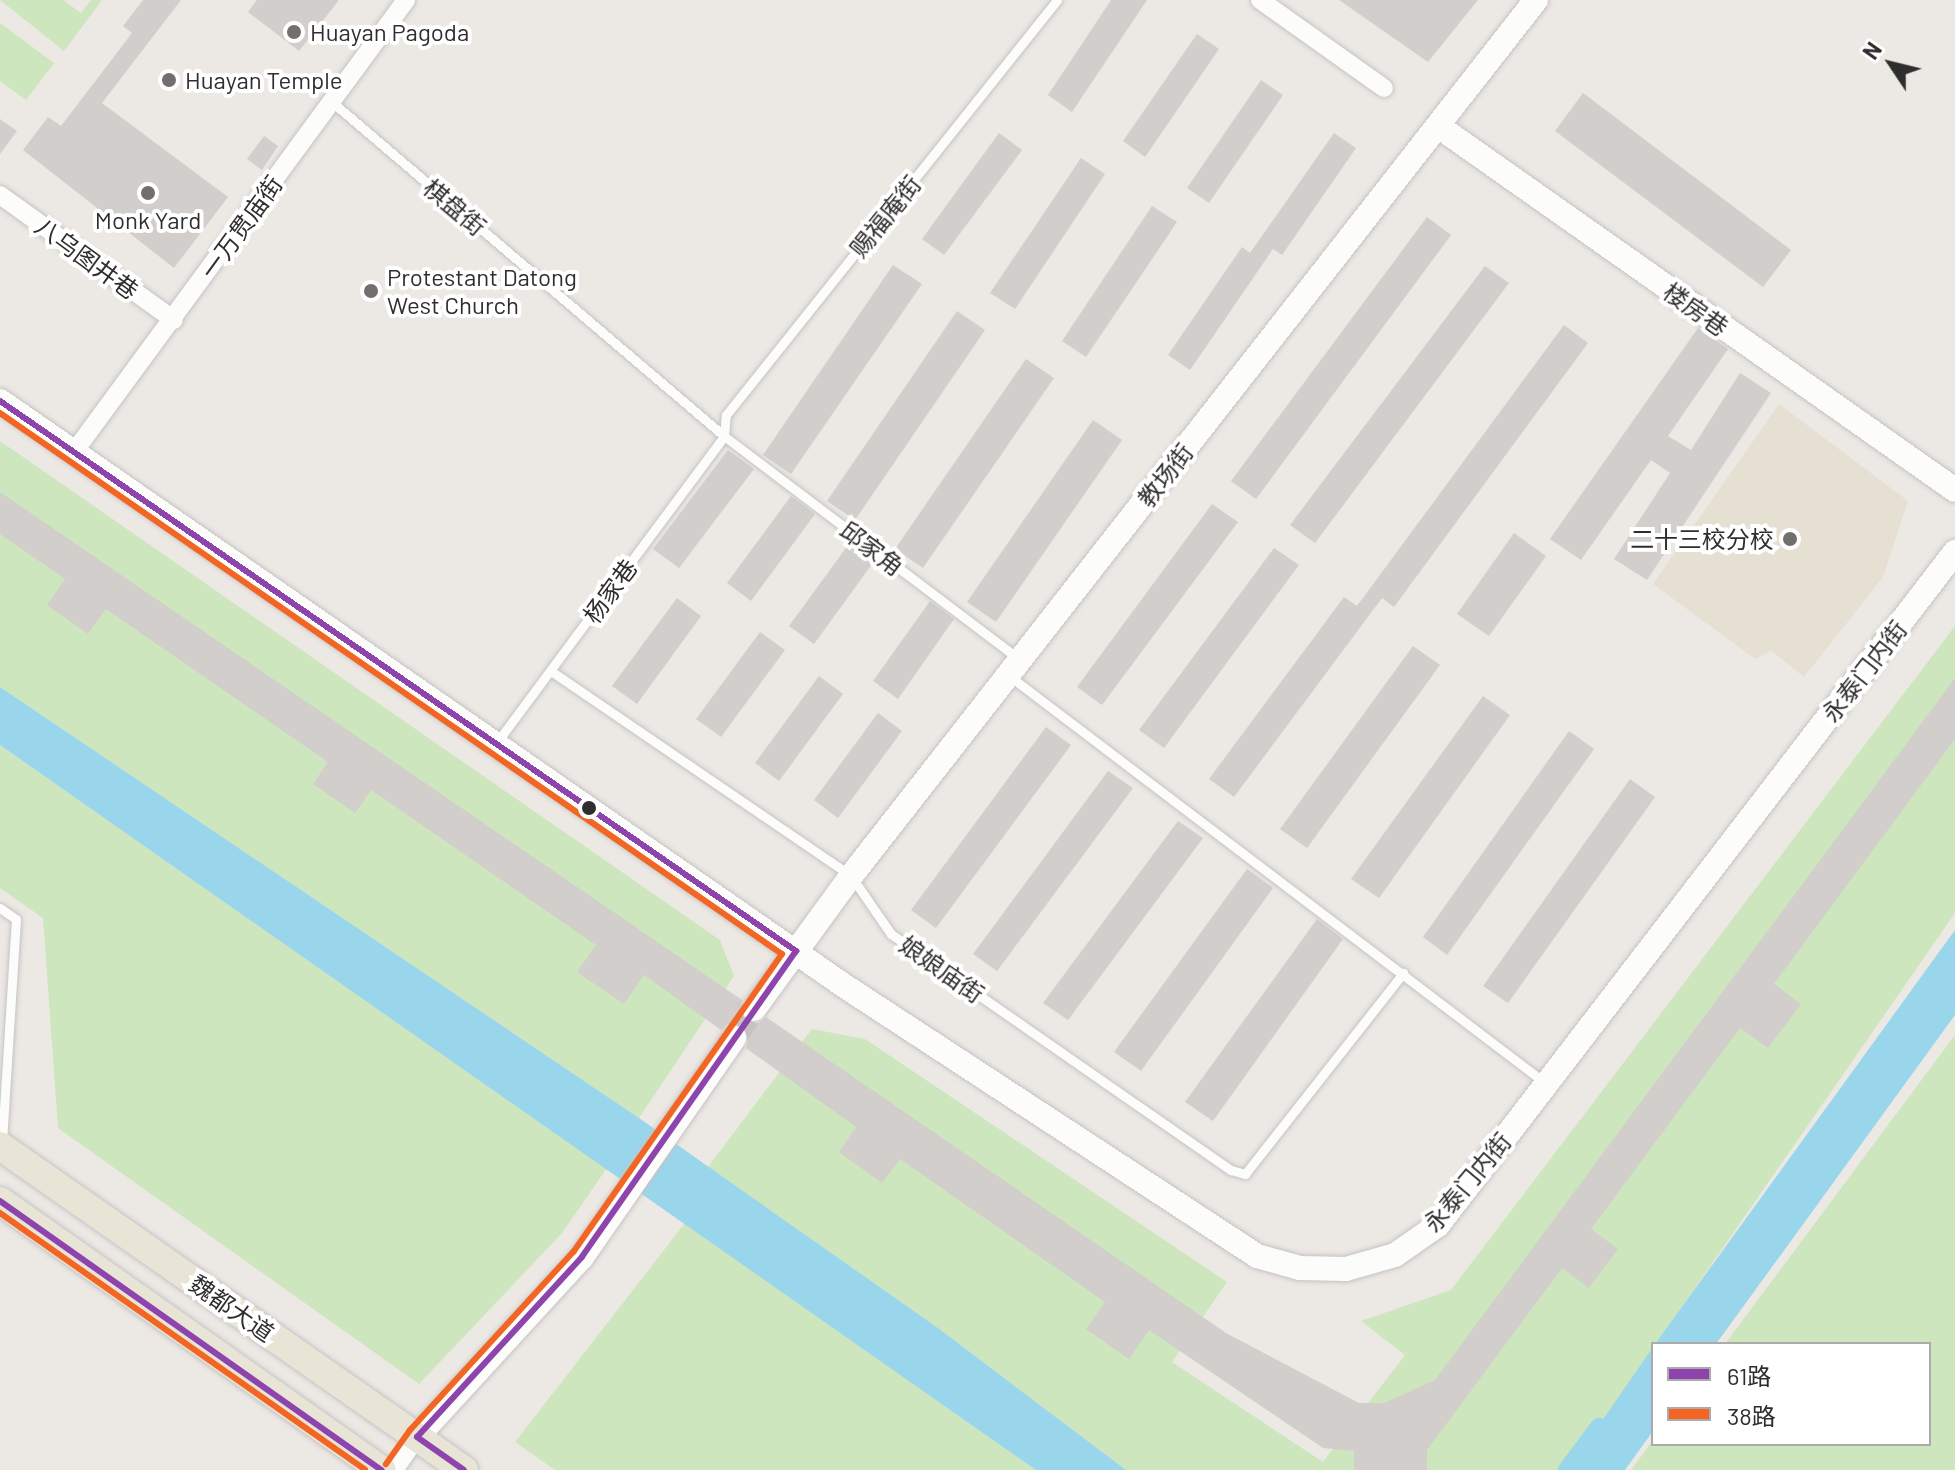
<!DOCTYPE html>
<html>
<head>
<meta charset="utf-8">
<style>
  body { margin:0 }
  #map { position:relative; width:1955px; height:1470px; overflow:hidden; background:#ece8e4; font-family:Barlow,"Noto Sans SC",sans-serif }
  div>[style] { position:absolute }
  .education>* { inset:0; background:#e6e0d3 }
  .green>* { inset:0; background:#cee6be }
  .water>* { inset:0; background:#99d6ec }
  .canal>* { height:18px; margin:-9px; padding:0 9px; transform-origin:9px; border-radius:9px; background:#99d6ec }
  .building>* { inset:0; background:#d1cecb }
  .secondary-tunnel>* { height:24px; margin-top:-12px; transform-origin:0; background:repeating-linear-gradient(90deg,#c6c3c0 0 24px,transparent 0 36px) }
  .roads { filter:drop-shadow(0 0 2px #c5c4c5) drop-shadow(0 0 2px #c5c4c5) }
  .lane>* { height:9px; margin:-4.5px; padding:0 4.5px; transform-origin:4.5px; border-radius:4.5px; background:#fcfcfb }
  .street>* { height:18px; margin:-9px; padding:0 9px; transform-origin:9px; border-radius:9px; background:#fcfcfb }
  .secondary>* { height:24px; margin:-12px; padding:0 12px; transform-origin:12px; border-radius:12px; background:#fcfcfb }
  .primary>* { height:28px; margin:-14px; padding:0 14px; transform-origin:14px; border-radius:14px; background:#e8e4d6 }
  .bus-1>* { height:6px; margin:-3px; padding:0 3px; transform-origin:3px; border-radius:3px; background:#8e44ad }
  .bus-2>* { height:6px; margin:-3px; padding:0 3px; transform-origin:3px; border-radius:3px; background:#f26522 }
  .dots>* { width:22px; height:22px; translate:-50% -50%; box-sizing:border-box; border:4px solid #fff; border-radius:50% }
  span { translate:-50% -50%; white-space:nowrap; text-align:center; line-height:1.15; -webkit-text-stroke:8px #fff; paint-order:stroke }
  .poi-label { font-size:24px; color:#2e2e2e }
  .left { translate:0 -50%; text-align:left }
  .right { translate:-100% -50%; text-align:right }
  .street-label { font-size:24px; color:#2e2e2e }
  .legend { position:absolute; left:1651px; top:1342px; width:280px; height:104px; box-sizing:border-box; background:#fff; border:2px solid #ababab; margin:0; padding:10px 14px; list-style:none; font-size:24px; color:#2e2e2e }
  .legend li { display:flex; align-items:center; gap:16px; height:40px }
  .legend b { width:40px; border:2px solid #ababab }
  .north { position:absolute; left:1851px; top:24px; width:80px; height:80px; -webkit-text-stroke:6px #fff; paint-order:stroke; rotate:305deg; font-size:22px; font-weight:700; line-height:32px; text-align:center; color:#2e2e2e }
  .north::after { content:''; display:block; margin:auto; width:28px; height:36px; background:#2e2e2e; clip-path:polygon(50% 0,100% 100%,50% 72%,0 100%) }
</style>
</head>
<body>
<div id="map">
  <div class="education">
    <i style="clip-path:polygon(1779px 404px,1908px 501px,1883px 577px,1804px 677px,1771px 651px,1755px 659px,1653px 584px)"></i>
  </div>
  <div class="green">
    <i style="clip-path:polygon(0 0,63px 0,81px 13px,91px 0,102px 0,64px 51px)"></i>
    <i style="clip-path:polygon(0 23px,54px 63px,26px 100px,0 81px)"></i>
    <i style="clip-path:polygon(0 441px,720px 940px,734px 976px,639px 1118px,0 687px)"></i>
    <i style="clip-path:polygon(1955px 626px,1955px 913px,1569px 1470px,1126px 1470px,938px 1328px,708px 1167px,812px 1029px,865px 1039px,1227px 1282px,1172px 1362px,1323px 1462px,1405px 1355px,1361px 1321px,1451px 1290px)"></i>
    <i style="clip-path:polygon(0 745px,607px 1168px,562px 1233px,419px 1384px,58px 1128px,43px 918px,0 888px)"></i>
    <i style="clip-path:polygon(1955px 1035px,1955px 1470px,1631px 1470px,1653px 1440px,1929px 1444px,1929px 1344px,1725px 1344px)"></i>
    <i style="clip-path:polygon(685px 1223px,1036px 1470px,555px 1470px,515px 1442px)"></i>
  </div>
  <div class="water">
    <i style="clip-path:polygon(0 687px,639px 1118px,938px 1328px,1126px 1470px,1036px 1470px,0 745px)"></i>
    <i style="clip-path:polygon(1955px 930px,1955px 1015px,1716px 1344px,1655px 1344px)"></i>
    <i style="clip-path:polygon(1653px 1347px,1653px 1431px,1625px 1470px,1568px 1470px)"></i>
  </div>
  <div class="canal">
    <i style="left:1567px;top:1470px;width:54px;rotate:-53.3deg"></i>
  </div>
  <div class="building">
    <i style="clip-path:polygon(143px 0,181px 0,102px 103px,228px 197px,174px 268px,23px 150px,48px 117px,61px 126px,132px 33px,123px 26px)"></i>
    <i style="clip-path:polygon(257px 0,339px 0,299px 51px,248px 12px)"></i>
    <i style="clip-path:polygon(1111px 0,1147px 0,1072px 112px,1048px 95px)"></i>
    <i style="clip-path:polygon(1339px 0,1478px 0,1428px 62px)"></i>
    <i style="clip-path:polygon(1197px 34px,1219px 49px,1145px 157px,1123px 141px)"></i>
    <i style="clip-path:polygon(1261px 80px,1283px 95px,1209px 203px,1187px 188px)"></i>
    <i style="clip-path:polygon(1583px 93px,1791px 250px,1763px 287px,1555px 131px)"></i>
    <i style="clip-path:polygon(0 119px,17px 131px,0 154px)"></i>
    <i style="clip-path:polygon(999px 133px,1022px 150px,944px 255px,922px 239px)"></i>
    <i style="clip-path:polygon(1334px 133px,1356px 148px,1282px 255px,1273px 249px,1190px 370px,1168px 355px,1242px 247px,1250px 253px)"></i>
    <i style="clip-path:polygon(264px 136px,278px 146px,262px 170px,247px 159px)"></i>
    <i style="clip-path:polygon(1081px 158px,1105px 174px,1015px 309px,990px 293px)"></i>
    <i style="clip-path:polygon(1152px 206px,1177px 222px,1086px 357px,1062px 341px)"></i>
    <i style="clip-path:polygon(1427px 217px,1451px 235px,1256px 499px,1231px 481px)"></i>
    <i style="clip-path:polygon(893px 265px,922px 284px,791px 474px,763px 455px)"></i>
    <i style="clip-path:polygon(1485px 266px,1509px 283px,1315px 543px,1290px 525px)"></i>
    <i style="clip-path:polygon(957px 311px,985px 330px,855px 520px,827px 501px)"></i>
    <i style="clip-path:polygon(1564px 325px,1588px 343px,1394px 607px,1382px 598px,1234px 797px,1209px 779px,1344px 597px,1357px 606px)"></i>
    <i style="clip-path:polygon(1698px 328px,1728px 349px,1668px 436px,1691px 450px,1740px 373px,1771px 393px,1647px 580px,1614px 559px,1670px 473px,1651px 460px,1581px 560px,1550px 539px)"></i>
    <i style="clip-path:polygon(1026px 359px,1054px 378px,923px 568px,895px 549px)"></i>
    <i style="clip-path:polygon(1093px 420px,1122px 440px,996px 622px,967px 602px)"></i>
    <i style="clip-path:polygon(728px 450px,754px 469px,679px 568px,653px 549px)"></i>
    <i style="clip-path:polygon(0 492px,742px 1000px,740px 1014px,746px 1022px,759px 1023px,766px 1017px,1226px 1333px,1359px 1403px,1384px 1403px,1435px 1380px,1955px 678px,1955px 739px,1774px 984px,1801px 1004px,1768px 1048px,1740px 1028px,1591px 1229px,1618px 1249px,1589px 1288px,1562px 1268px,1427px 1450px,1427px 1470px,1354px 1470px,1354px 1451px,1323px 1448px,1149px 1330px,1129px 1359px,1086px 1329px,1105px 1302px,900px 1159px,882px 1183px,839px 1152px,856px 1127px,746px 1048px,749px 1038px,742px 1025px,728px 1024px,721px 1030px,644px 975px,624px 1004px,577px 972px,596px 945px,371px 790px,355px 813px,313px 784px,328px 762px,106px 609px,88px 634px,47px 605px,65px 579px,0 534px)"></i>
    <i style="clip-path:polygon(791px 496px,815px 514px,751px 601px,727px 583px)"></i>
    <i style="clip-path:polygon(1212px 504px,1238px 522px,1102px 705px,1077px 687px)"></i>
    <i style="clip-path:polygon(1514px 533px,1546px 556px,1489px 636px,1457px 614px)"></i>
    <i style="clip-path:polygon(851px 541px,875px 560px,814px 644px,789px 626px)"></i>
    <i style="clip-path:polygon(1274px 548px,1299px 565px,1164px 748px,1139px 730px)"></i>
    <i style="clip-path:polygon(677px 598px,701px 616px,637px 704px,612px 686px)"></i>
    <i style="clip-path:polygon(930px 601px,954px 619px,898px 699px,873px 681px)"></i>
    <i style="clip-path:polygon(760px 632px,785px 650px,721px 737px,696px 719px)"></i>
    <i style="clip-path:polygon(1413px 646px,1440px 665px,1307px 848px,1280px 829px)"></i>
    <i style="clip-path:polygon(819px 676px,843px 694px,779px 781px,755px 763px)"></i>
    <i style="clip-path:polygon(1483px 696px,1510px 715px,1379px 898px,1351px 879px)"></i>
    <i style="clip-path:polygon(878px 713px,902px 731px,838px 818px,814px 800px)"></i>
    <i style="clip-path:polygon(1046px 727px,1071px 745px,936px 928px,911px 910px)"></i>
    <i style="clip-path:polygon(1569px 731px,1594px 749px,1447px 955px,1423px 937px)"></i>
    <i style="clip-path:polygon(1108px 771px,1133px 788px,997px 971px,973px 954px)"></i>
    <i style="clip-path:polygon(1630px 779px,1655px 797px,1508px 1003px,1483px 986px)"></i>
    <i style="clip-path:polygon(1178px 821px,1203px 838px,1068px 1020px,1043px 1003px)"></i>
    <i style="clip-path:polygon(1247px 869px,1273px 888px,1141px 1071px,1114px 1052px)"></i>
    <i style="clip-path:polygon(1317px 919px,1343px 939px,1213px 1121px,1185px 1102px)"></i>
  </div>
  <div class="secondary-tunnel">
    <i style="left:734px;top:1038px;width:35px;rotate:-55deg"></i>
  </div>
  <div class="roads">
    <div class="lane">
      <i style="left:332px;top:102px;width:515px;rotate:40.43deg"></i>
      <i style="left:724px;top:436px;width:370px;rotate:37.1deg"></i>
      <i style="left:724px;top:436px;width:21px;rotate:-85deg"></i>
      <i style="left:726px;top:415px;width:531px;rotate:-51.42deg"></i>
      <i style="left:551px;top:671px;width:363px;rotate:34.3deg"></i>
      <i style="left:851px;top:876px;width:70px;rotate:55.4deg"></i>
      <i style="left:891px;top:934px;width:414px;rotate:34.8deg"></i>
      <i style="left:1231px;top:1170px;width:15px;rotate:16deg"></i>
      <i style="left:1245px;top:1174px;width:256px;rotate:-51.8deg"></i>
      <i style="left:1008px;top:675px;width:673px;rotate:37.21deg"></i>
      <i style="left:497px;top:742px;width:381px;rotate:-53.4deg"></i>
      <i style="left:0;top:908px;width:19px;rotate:35deg"></i>
      <i style="left:16px;top:919px;width:225px;rotate:93.6deg"></i>
    </div>
    <div class="street">
      <i style="left:1260px;top:0;width:152px;rotate:35.4deg"></i>
      <i style="left:0;top:195px;width:214px;rotate:35.7deg"></i>
      <i style="left:74px;top:452px;width:561px;rotate:-53.7deg"></i>
      <i style="left:394px;top:1470px;width:40px;rotate:-55.1deg"></i>
    </div>
    <div class="secondary">
      <i style="left:1438px;top:126px;width:632px;rotate:35.15deg"></i>
      <i style="left:0;top:401px;width:1026px;rotate:34.71deg"></i>
      <i style="left:843px;top:985px;width:495px;rotate:33.2deg"></i>
      <i style="left:1257px;top:1256px;width:45px;rotate:15.6deg"></i>
      <i style="left:1300px;top:1268px;width:46px;rotate:1.2deg"></i>
      <i style="left:1346px;top:1269px;width:51px;rotate:-15.9deg"></i>
      <i style="left:1395px;top:1255px;width:52px;rotate:-34.9deg"></i>
      <i style="left:1438px;top:1225px;width:849px;rotate:-52.47deg"></i>
      <i style="left:754px;top:1009px;width:165px;rotate:-53.9deg"></i>
      <i style="left:851px;top:876px;width:1112px;rotate:-51.98deg"></i>
      <i style="left:417px;top:1437px;width:244px;rotate:-47.5deg"></i>
      <i style="left:582px;top:1257px;width:267px;rotate:-55.2deg"></i>
    </div>
    <div class="primary">
      <i style="left:0;top:1146px;width:566px;rotate:34.93deg"></i>
      <i style="left:0;top:1201px;width:467px;rotate:35.2deg"></i>
    </div>
  </div>
  <div class="bus-1">
    <i style="left:0;top:401px;width:968px;rotate:34.64deg"></i>
    <i style="left:796px;top:951px;width:373px;rotate:125deg"></i>
    <i style="left:582px;top:1257px;width:244px;rotate:132.5deg"></i>
    <i style="left:417px;top:1437px;width:57px;rotate:35.1deg"></i>
    <i style="left:0;top:1201px;width:467px;rotate:35.2deg"></i>
  </div>
  <div class="bus-2">
    <i style="left:0;top:413px;width:951px;rotate:34.68deg"></i>
    <i style="left:782px;top:954px;width:363px;rotate:125deg"></i>
    <i style="left:574px;top:1251px;width:243px;rotate:132.5deg"></i>
    <i style="left:410px;top:1430px;width:42px;rotate:125.2deg"></i>
    <i style="left:0;top:1213px;width:446px;rotate:35.1deg"></i>
  </div>
  <div class="dots">
    <i style="left:294px;top:32px;background:#706f6e"></i>
    <i style="left:169px;top:80px;background:#706f6e"></i>
    <i style="left:148px;top:193px;background:#706f6e"></i>
    <i style="left:371px;top:291px;background:#706f6e"></i>
    <i style="left:1790px;top:539px;background:#706f6e"></i>
    <i style="left:589px;top:808px;background:#2e2e2e"></i>
  </div>
  <div class="poi-label">
    <span class="left" style="left:310px;top:32px">Huayan Pagoda</span>
    <span class="left" style="left:185px;top:80px">Huayan Temple</span>
    <span style="left:148px;top:220px">Monk Yard</span>
    <span class="left" style="left:387px;top:291px">Protestant Datong<br>West Church</span>
    <span class="right" style="left:1774px;top:539px">二十三校分校</span>
  </div>
  <div class="street-label">
    <span style="left:455px;top:207px;rotate:40deg">棋盘街</span>
    <span style="left:885px;top:216px;rotate:-51deg">赐福庵街</span>
    <span style="left:241px;top:227px;rotate:-54deg">一万贯庙街</span>
    <span style="left:87px;top:258px;rotate:36deg">八乌图井巷</span>
    <span style="left:1696px;top:309px;rotate:35deg">楼房巷</span>
    <span style="left:1165px;top:475px;rotate:-52deg">教场街</span>
    <span style="left:872px;top:548px;rotate:37deg">邱家角</span>
    <span style="left:610px;top:591px;rotate:-54deg">杨家巷</span>
    <span style="left:1864px;top:671px;rotate:-52deg">永泰门内街</span>
    <span style="left:942px;top:969px;rotate:35deg">娘娘庙街</span>
    <span style="left:1467px;top:1182px;rotate:-50deg">永泰门内街</span>
    <span style="left:232px;top:1308px;rotate:35deg">魏都大道</span>
  </div>
  <ul class="legend">
  <li><b style="height:10px;background:#8e44ad"></b>61路</li>
  <li><b style="height:10px;background:#f26522"></b>38路</li>
  </ul>
  <div class="north">N</div>
</div>
</body>
</html>
